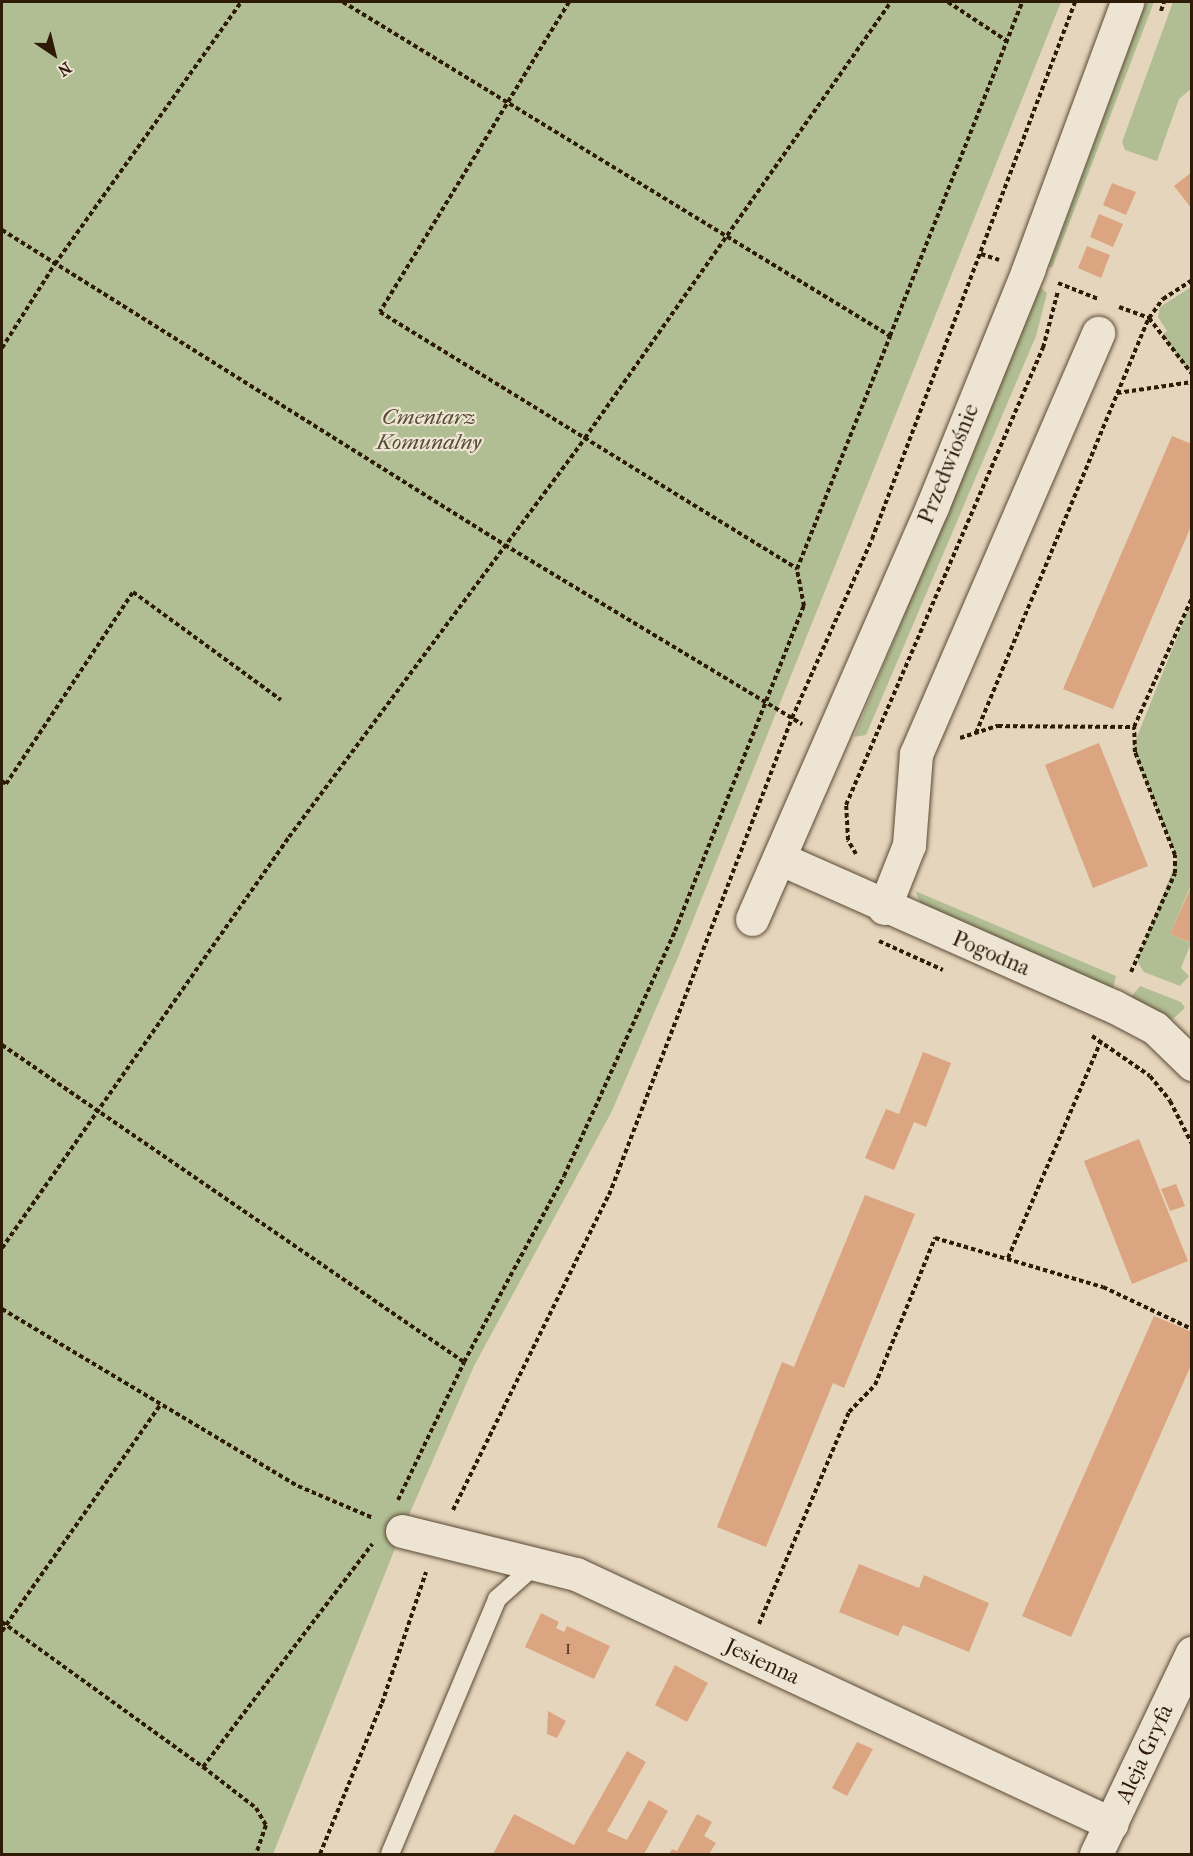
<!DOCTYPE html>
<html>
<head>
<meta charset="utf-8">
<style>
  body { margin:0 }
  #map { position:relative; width:1193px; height:1856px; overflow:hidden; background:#e5d5bc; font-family:"IM FELL French Canon",serif }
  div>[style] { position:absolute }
  .green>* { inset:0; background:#b1be93 }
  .building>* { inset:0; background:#dba581 }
  .path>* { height:4px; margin-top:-2px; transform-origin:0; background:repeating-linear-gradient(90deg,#2d1b08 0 4.5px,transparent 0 7.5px) }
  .roads { filter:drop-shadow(0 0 2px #5b4a35) drop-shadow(0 0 2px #5b4a35) }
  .lane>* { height:18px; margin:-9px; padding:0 9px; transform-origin:9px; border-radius:9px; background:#eee4d3 }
  .street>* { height:33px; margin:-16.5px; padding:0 16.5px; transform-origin:16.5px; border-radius:16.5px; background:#eee4d3 }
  span { translate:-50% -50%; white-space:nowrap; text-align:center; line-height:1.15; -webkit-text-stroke:4.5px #eee4d3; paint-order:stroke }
  .number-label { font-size:20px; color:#583e26 }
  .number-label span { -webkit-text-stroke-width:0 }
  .park-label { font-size:22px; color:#554c32; font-style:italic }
  .street-label { font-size:22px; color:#2d1b08 }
  .frame { position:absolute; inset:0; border:3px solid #2d1b08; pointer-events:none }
  .north { position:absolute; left:24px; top:24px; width:60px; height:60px; -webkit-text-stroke:4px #eee4d3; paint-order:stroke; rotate:145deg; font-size:16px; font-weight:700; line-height:24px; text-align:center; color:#2d1b08 }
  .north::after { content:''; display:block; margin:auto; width:21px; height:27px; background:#2d1b08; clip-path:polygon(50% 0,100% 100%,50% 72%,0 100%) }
</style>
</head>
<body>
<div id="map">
  <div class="green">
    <i style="clip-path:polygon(2px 2px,1061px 2px,679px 955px,612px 1111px,474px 1366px,402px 1531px,273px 1854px,2px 1854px)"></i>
    <i style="clip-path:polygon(1146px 2px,1154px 2px,1052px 268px,1049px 266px)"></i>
    <i style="clip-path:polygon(1173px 2px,1191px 2px,1191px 89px,1179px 99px,1157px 161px,1125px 150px,1122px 142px)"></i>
    <i style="clip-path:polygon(1040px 287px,1047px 293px,1036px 336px,866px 735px,854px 737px)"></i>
    <i style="clip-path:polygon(1191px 287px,1191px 374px,1162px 335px,1167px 331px,1158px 317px,1160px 307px)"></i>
    <i style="clip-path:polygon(1191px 603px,1191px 885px,1170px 934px,1191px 943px,1181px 968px,1189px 976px,1180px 986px,1144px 972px,1137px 961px,1177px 859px,1132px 749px)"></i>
    <i style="clip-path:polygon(915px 891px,1116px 976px,1113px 989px,921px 904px)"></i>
    <i style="clip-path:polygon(1140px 986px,1181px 1002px,1185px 1008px,1173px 1019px,1166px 1018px,1131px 997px)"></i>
  </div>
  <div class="building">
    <i style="clip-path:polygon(1192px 172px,1192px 209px,1174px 186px)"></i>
    <i style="clip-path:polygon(1112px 183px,1136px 192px,1126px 215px,1103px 205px)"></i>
    <i style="clip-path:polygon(1099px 214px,1123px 224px,1113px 247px,1090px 237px)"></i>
    <i style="clip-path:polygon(1087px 246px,1110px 255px,1101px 278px,1078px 268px)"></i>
    <i style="clip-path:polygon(1172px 436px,1192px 444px,1192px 524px,1113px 709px,1063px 689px)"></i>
    <i style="clip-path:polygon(1099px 743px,1148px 866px,1093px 888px,1045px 765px)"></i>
    <i style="clip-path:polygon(1192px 885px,1192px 943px,1170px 934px)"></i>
    <i style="clip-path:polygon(923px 1052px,951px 1063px,926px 1127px,914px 1122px,894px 1170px,865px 1158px,886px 1109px,899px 1114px)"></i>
    <i style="clip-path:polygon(1139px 1139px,1188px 1261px,1132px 1284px,1084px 1161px)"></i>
    <i style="clip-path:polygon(1176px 1184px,1185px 1206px,1170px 1211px,1161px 1189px)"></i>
    <i style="clip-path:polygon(865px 1195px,915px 1214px,844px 1388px,833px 1383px,766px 1547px,717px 1527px,782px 1362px,794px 1367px)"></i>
    <i style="clip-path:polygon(1154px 1316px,1192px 1332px,1192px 1363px,1071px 1637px,1022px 1616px)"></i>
    <i style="clip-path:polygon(859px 1564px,919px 1588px,924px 1575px,989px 1603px,969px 1652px,903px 1625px,898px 1636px,839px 1612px)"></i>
    <i style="clip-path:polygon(541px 1613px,559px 1622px,556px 1628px,564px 1632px,567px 1626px,610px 1646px,594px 1679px,525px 1647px)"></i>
    <i style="clip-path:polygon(675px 1665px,708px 1683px,687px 1722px,655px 1705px)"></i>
    <i style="clip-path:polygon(548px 1711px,566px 1721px,557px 1738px,547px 1734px)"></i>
    <i style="clip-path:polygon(857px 1742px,873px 1749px,847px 1796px,832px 1788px)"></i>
    <i style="clip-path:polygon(627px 1751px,646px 1762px,607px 1831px,627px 1840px,649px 1800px,668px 1811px,644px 1854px,493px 1854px,514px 1814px,574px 1845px)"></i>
    <i style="clip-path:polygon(697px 1814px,712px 1822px,704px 1836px,716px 1843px,709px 1854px,669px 1854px,672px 1849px,677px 1851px)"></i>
  </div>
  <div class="path">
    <i style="left:343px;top:2px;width:641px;rotate:31.41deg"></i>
    <i style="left:890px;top:336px;width:359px;rotate:-68.4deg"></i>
    <i style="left:569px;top:2px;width:363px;rotate:121.4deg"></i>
    <i style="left:380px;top:312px;width:490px;rotate:31.6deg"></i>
    <i style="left:948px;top:2px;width:71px;rotate:33.5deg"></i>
    <i style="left:1161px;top:11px;width:9px;rotate:-72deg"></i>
    <i style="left:2px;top:230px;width:593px;rotate:32.06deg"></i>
    <i style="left:505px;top:545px;width:347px;rotate:31.1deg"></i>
    <i style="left:981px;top:254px;width:19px;rotate:18deg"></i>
    <i style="left:1058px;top:283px;width:43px;rotate:21.8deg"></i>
    <i style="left:1119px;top:307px;width:32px;rotate:20deg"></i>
    <i style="left:1149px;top:318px;width:71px;rotate:52.5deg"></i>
    <i style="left:2px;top:348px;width:99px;rotate:-57.8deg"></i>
    <i style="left:55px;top:264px;width:321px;rotate:-54.6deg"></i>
    <i style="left:1117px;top:393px;width:76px;rotate:-8.3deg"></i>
    <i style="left:976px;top:733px;width:450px;rotate:-67.4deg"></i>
    <i style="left:1149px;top:318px;width:24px;rotate:-54deg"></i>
    <i style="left:1163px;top:299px;width:35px;rotate:-33deg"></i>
    <i style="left:960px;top:738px;width:40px;rotate:-18deg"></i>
    <i style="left:998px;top:726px;width:136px;rotate:0.4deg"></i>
    <i style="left:2px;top:781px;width:5px;rotate:37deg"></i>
    <i style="left:6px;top:784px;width:230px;rotate:-56.5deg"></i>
    <i style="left:133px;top:592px;width:183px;rotate:36.1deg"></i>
    <i style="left:856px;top:854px;width:16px;rotate:-120deg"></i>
    <i style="left:848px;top:840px;width:35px;rotate:-93deg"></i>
    <i style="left:846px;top:805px;width:498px;rotate:-66.7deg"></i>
    <i style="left:1043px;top:348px;width:59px;rotate:-75.3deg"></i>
    <i style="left:879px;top:941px;width:70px;rotate:24.4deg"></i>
    <i style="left:1131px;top:972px;width:108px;rotate:-66deg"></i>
    <i style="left:1175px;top:873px;width:18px;rotate:-90deg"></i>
    <i style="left:1175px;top:855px;width:110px;rotate:-111.2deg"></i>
    <i style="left:1135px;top:752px;width:25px;rotate:-92deg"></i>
    <i style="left:1134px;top:727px;width:141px;rotate:-65.8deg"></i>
    <i style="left:1092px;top:1036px;width:70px;rotate:34.6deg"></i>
    <i style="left:1150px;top:1076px;width:32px;rotate:51deg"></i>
    <i style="left:1170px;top:1101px;width:48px;rotate:62.9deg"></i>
    <i style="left:2px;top:1045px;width:560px;rotate:34.46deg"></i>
    <i style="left:2px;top:1248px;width:501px;rotate:-55.07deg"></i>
    <i style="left:289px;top:837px;width:497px;rotate:-53.4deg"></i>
    <i style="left:585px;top:438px;width:533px;rotate:-54.94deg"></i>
    <i style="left:1008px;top:1258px;width:236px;rotate:-66.8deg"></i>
    <i style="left:2px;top:1309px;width:345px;rotate:30.9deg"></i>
    <i style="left:298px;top:1486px;width:82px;rotate:23.1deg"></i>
    <i style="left:398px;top:1500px;width:153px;rotate:-64.4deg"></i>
    <i style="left:464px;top:1362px;width:211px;rotate:-61.7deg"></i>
    <i style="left:564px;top:1176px;width:269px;rotate:-65.6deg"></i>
    <i style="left:675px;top:931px;width:350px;rotate:-68.4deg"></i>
    <i style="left:804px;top:606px;width:38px;rotate:-101deg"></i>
    <i style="left:797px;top:569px;width:251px;rotate:-68.2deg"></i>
    <i style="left:453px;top:1510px;width:352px;rotate:-63.7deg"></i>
    <i style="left:609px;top:1195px;width:511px;rotate:-69.01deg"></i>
    <i style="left:792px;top:718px;width:196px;rotate:-65.9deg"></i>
    <i style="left:872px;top:539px;width:574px;rotate:-69.29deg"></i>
    <i style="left:2px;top:1622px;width:248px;rotate:35.8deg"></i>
    <i style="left:203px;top:1767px;width:280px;rotate:-52.8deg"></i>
    <i style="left:759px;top:1624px;width:230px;rotate:-67deg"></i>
    <i style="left:849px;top:1412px;width:37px;rotate:-46deg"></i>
    <i style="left:875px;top:1385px;width:159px;rotate:-67.8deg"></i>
    <i style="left:935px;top:1238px;width:175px;rotate:16.3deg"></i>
    <i style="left:1103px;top:1287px;width:98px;rotate:25.3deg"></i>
    <i style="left:2px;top:1631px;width:276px;rotate:-55deg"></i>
    <i style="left:203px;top:1767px;width:67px;rotate:37.7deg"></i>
    <i style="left:256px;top:1808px;width:20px;rotate:60deg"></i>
    <i style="left:266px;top:1825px;width:31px;rotate:109deg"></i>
    <i style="left:320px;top:1854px;width:163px;rotate:-67.7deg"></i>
    <i style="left:382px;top:1703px;width:138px;rotate:-71.4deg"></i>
  </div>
  <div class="roads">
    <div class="lane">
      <i style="left:390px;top:1854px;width:277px;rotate:-67.2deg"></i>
      <i style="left:497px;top:1599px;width:48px;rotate:-41.6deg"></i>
    </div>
    <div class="street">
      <i style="left:781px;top:859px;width:365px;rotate:23.9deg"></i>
      <i style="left:1115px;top:1007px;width:45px;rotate:27.7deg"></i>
      <i style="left:1155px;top:1028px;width:52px;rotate:44.2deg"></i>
      <i style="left:884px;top:908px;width:68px;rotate:-68.4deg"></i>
      <i style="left:909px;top:845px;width:91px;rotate:-85.6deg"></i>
      <i style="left:916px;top:754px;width:459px;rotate:-66.6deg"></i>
      <i style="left:752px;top:919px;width:450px;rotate:-66.4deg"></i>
      <i style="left:932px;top:507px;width:256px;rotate:-67.9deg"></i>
      <i style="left:1028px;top:270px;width:286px;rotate:-69.7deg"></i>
      <i style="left:402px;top:1531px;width:179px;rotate:13.9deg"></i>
      <i style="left:576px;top:1574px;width:591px;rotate:25.01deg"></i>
      <i style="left:1096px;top:1854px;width:223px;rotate:-64.5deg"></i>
    </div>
  </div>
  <div class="number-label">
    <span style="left:568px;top:1647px">1</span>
  </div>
  <div class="park-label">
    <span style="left:429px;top:430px">Cmentarz<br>Komunalny</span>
  </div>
  <div class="street-label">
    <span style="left:949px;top:464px;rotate:-68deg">Przedwiośnie</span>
    <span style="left:991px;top:954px;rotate:23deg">Pogodna</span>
    <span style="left:762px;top:1662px;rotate:25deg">Jesienna</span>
    <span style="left:1145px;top:1754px;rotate:-65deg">Aleja Gryfa</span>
  </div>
  <div class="frame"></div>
  <div class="north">N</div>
</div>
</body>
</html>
